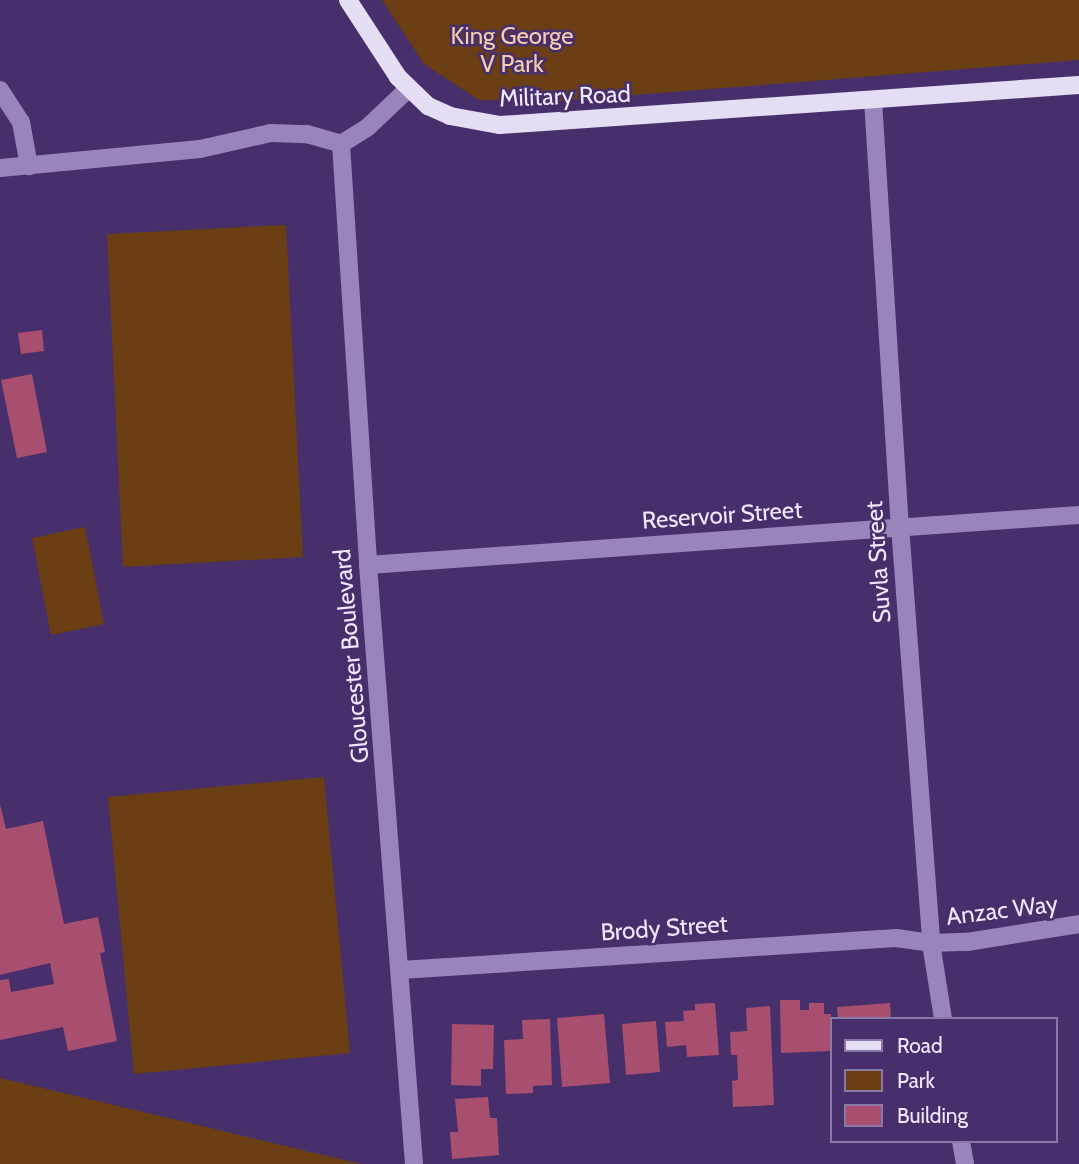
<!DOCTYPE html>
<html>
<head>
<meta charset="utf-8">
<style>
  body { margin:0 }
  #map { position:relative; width:1079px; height:1164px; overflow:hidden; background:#472f6c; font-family:Cabin,sans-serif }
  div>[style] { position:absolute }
  .green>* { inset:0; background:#6b3e13 }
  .building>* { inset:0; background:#a84e6e }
  .minor>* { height:18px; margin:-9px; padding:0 9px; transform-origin:9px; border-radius:9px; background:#9785bb }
  .major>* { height:18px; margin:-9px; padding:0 9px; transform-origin:9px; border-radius:9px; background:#e4ddf3 }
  span { translate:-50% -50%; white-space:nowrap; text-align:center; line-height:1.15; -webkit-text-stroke:5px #472f6c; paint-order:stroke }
  .park-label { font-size:24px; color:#f5cdae }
  .street-label { font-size:24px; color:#efe8fe }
  .legend { position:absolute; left:830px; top:1017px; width:228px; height:126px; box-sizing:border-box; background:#472f6c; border:2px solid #8a79a6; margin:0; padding:9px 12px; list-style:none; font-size:21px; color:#efe8fe }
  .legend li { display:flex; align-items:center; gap:14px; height:35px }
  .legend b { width:35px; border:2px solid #8a79a6 }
</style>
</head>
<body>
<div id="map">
  <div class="green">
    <i style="clip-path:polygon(382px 0,1079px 0,1079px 60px,558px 101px,479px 100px,424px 64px)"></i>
    <i style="clip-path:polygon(286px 225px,303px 557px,123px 567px,107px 234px)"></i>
    <i style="clip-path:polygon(85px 527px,104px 624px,51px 635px,32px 538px)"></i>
    <i style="clip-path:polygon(324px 777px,350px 1053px,134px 1074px,108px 797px)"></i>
    <i style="clip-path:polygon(0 1078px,177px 1120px,361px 1164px,0 1164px)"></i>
  </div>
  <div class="building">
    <i style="clip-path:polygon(42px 330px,44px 351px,21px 354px,18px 333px)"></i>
    <i style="clip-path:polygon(32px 374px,47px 452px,17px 458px,1px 380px)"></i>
    <i style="clip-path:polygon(0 804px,6px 829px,43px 821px,64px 924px,98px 917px,105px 952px,100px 953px,117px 1041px,68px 1051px,63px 1027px,0 1040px,0 980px,9px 979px,11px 992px,54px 984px,50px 963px,0 975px)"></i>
    <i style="clip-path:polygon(780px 1000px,800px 1000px,800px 1010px,809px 1010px,809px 1003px,824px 1003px,824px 1014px,831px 1014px,832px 1051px,781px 1053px)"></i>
    <i style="clip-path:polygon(715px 1003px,719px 1055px,687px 1057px,686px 1045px,667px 1047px,665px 1022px,684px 1021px,683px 1011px,695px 1010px,695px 1004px)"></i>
    <i style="clip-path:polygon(890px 1003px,891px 1019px,838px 1019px,837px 1007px)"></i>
    <i style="clip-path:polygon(770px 1006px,774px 1105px,733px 1107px,732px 1081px,738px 1080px,737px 1055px,731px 1055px,730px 1032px,747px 1031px,746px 1008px)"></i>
    <i style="clip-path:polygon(604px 1014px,610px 1083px,562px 1087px,557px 1018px)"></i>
    <i style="clip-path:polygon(550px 1019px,552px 1085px,533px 1086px,533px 1093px,506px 1094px,504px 1040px,523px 1039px,522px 1020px)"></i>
    <i style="clip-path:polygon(656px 1021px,660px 1072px,626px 1075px,622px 1024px)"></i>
    <i style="clip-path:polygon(452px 1024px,494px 1025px,493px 1069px,481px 1069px,481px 1086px,451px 1085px)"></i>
    <i style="clip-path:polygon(488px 1097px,490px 1118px,497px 1118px,499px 1155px,452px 1159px,450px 1132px,458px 1132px,455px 1099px)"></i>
  </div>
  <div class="minor">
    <i style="left:0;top:90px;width:38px;rotate:57deg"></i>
    <i style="left:21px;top:122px;width:45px;rotate:79.7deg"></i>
    <i style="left:873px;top:100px;width:427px;rotate:86.4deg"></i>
    <i style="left:900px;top:526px;width:418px;rotate:85.7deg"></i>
    <i style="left:931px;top:943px;width:77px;rotate:81deg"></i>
    <i style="left:341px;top:144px;width:422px;rotate:86.3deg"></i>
    <i style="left:368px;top:565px;width:601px;rotate:85.61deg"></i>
    <i style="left:0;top:168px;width:201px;rotate:-5.4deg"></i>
    <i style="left:200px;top:149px;width:73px;rotate:-12.7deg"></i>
    <i style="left:271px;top:133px;width:36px;rotate:2deg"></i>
    <i style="left:307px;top:134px;width:35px;rotate:16deg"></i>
    <i style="left:341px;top:144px;width:32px;rotate:-32deg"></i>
    <i style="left:368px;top:127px;width:55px;rotate:-43.5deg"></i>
    <i style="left:368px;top:565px;width:713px;rotate:-4.02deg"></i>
    <i style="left:401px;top:970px;width:496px;rotate:-3.7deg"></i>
    <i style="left:896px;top:938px;width:35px;rotate:8deg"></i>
    <i style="left:931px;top:943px;width:36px;rotate:-2deg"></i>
    <i style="left:967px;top:942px;width:113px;rotate:-9.1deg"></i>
    <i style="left:961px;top:1141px;width:23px;rotate:80deg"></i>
  </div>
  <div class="major">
    <i style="left:348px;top:0;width:92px;rotate:57deg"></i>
    <i style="left:398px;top:77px;width:42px;rotate:44deg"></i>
    <i style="left:428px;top:106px;width:24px;rotate:24deg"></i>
    <i style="left:450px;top:116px;width:51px;rotate:10.2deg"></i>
    <i style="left:500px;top:125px;width:580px;rotate:-3.95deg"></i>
  </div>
  <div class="park-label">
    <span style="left:512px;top:50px">King George<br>V Park</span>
  </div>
  <div class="street-label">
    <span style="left:565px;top:96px;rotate:-2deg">Military Road</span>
    <span style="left:722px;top:515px;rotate:-4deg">Reservoir Street</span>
    <span style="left:878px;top:562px;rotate:-94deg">Suvla Street</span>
    <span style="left:351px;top:656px;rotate:-95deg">Gloucester Boulevard</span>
    <span style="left:1002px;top:910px;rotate:-7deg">Anzac Way</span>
    <span style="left:664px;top:928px;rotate:-4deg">Brody Street</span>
  </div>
  <ul class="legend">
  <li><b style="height:9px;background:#e4ddf3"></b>Road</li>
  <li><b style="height:19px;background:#6b3e13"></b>Park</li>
  <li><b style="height:19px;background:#a84e6e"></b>Building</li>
  </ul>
</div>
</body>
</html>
